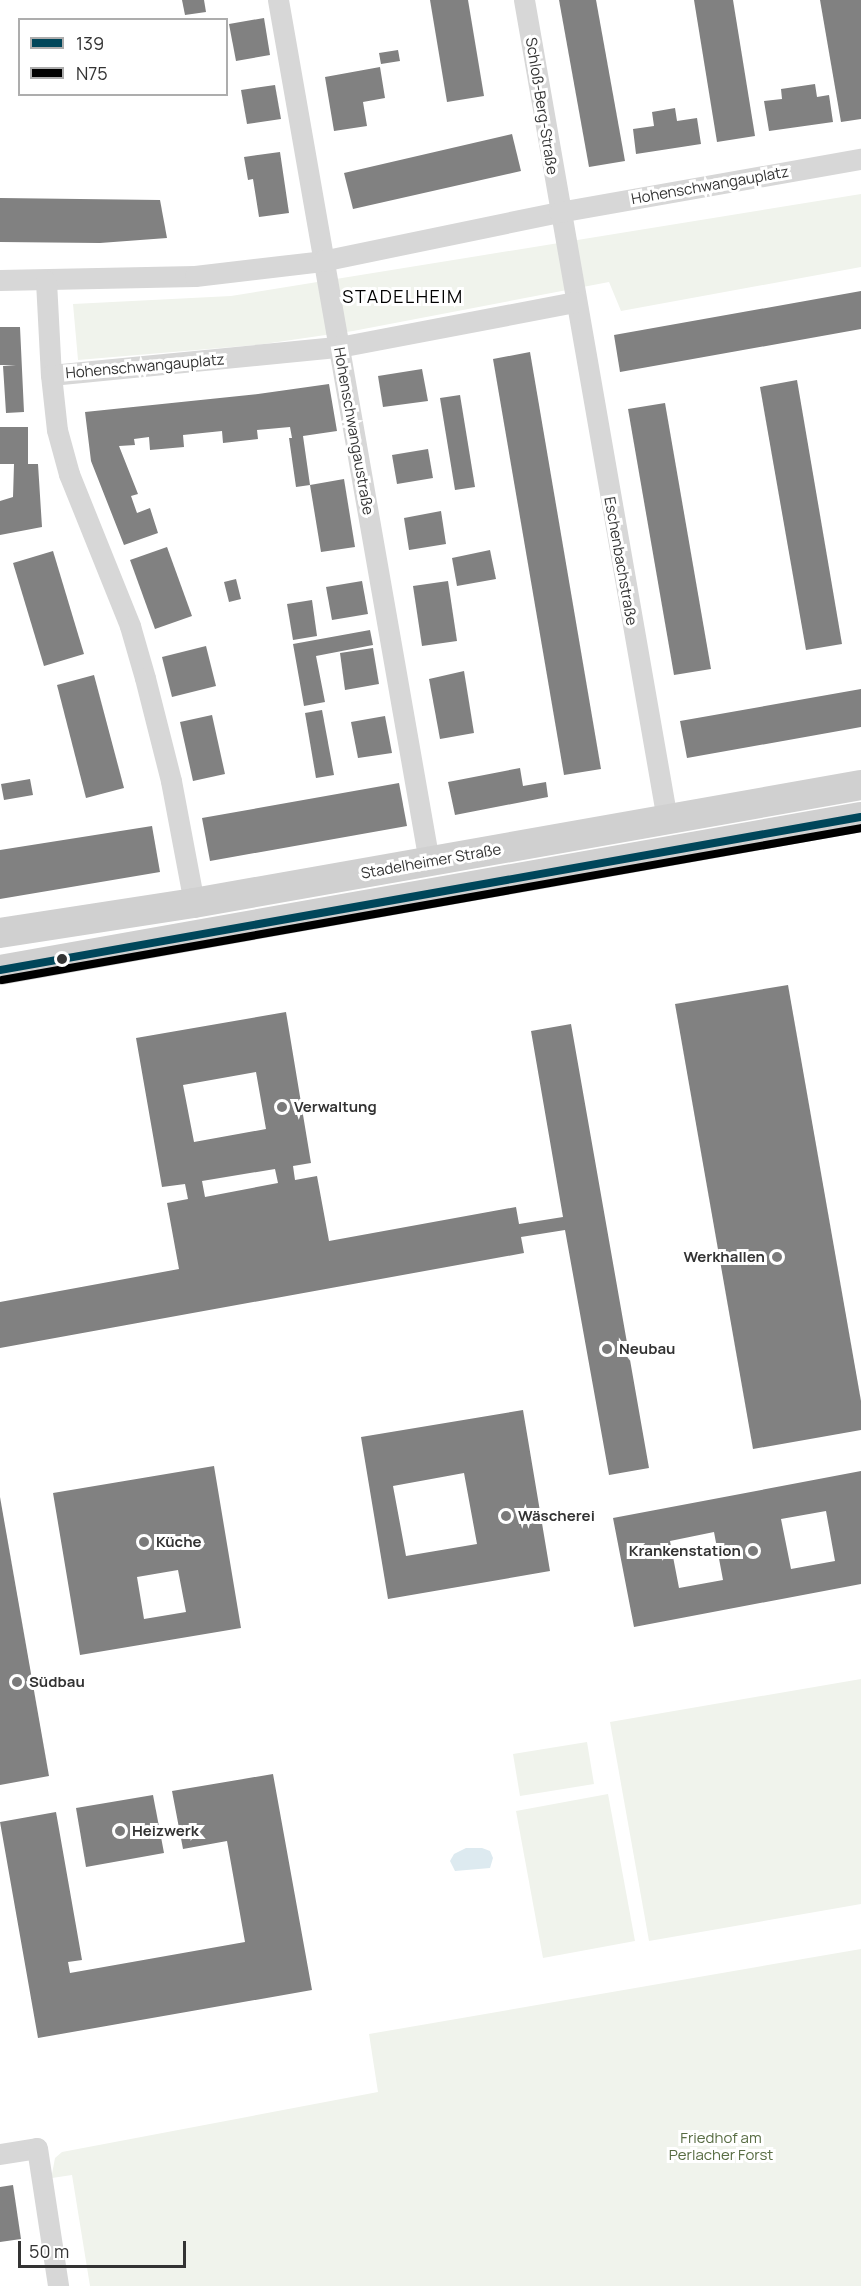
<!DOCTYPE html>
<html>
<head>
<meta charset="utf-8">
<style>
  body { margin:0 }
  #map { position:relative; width:861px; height:2286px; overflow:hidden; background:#fff; font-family:Manrope,sans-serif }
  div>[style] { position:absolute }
  .green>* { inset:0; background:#f0f3ec }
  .water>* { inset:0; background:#ddeaf0 }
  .building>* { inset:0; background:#818181 }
  .street>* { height:21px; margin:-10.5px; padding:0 10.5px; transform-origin:10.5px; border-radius:10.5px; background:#d7d7d7 }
  .secondary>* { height:30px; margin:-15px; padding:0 15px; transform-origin:15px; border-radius:15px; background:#d0d0d0 }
  .bus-1>* { height:8px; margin:-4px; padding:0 4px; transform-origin:4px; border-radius:4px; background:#00465a }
  .bus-2>* { height:8px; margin:-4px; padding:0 4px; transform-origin:4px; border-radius:4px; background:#000 }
  .dots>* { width:16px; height:16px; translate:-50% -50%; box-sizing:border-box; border:3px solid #fff; border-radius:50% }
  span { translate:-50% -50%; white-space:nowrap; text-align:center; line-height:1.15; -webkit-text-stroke:6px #fff; paint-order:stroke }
  .street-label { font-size:15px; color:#333 }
  .poi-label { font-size:15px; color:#333; font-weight:700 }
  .left { translate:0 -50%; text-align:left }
  .right { translate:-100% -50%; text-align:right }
  .park-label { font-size:15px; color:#586c43 }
  .quarter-label { font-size:18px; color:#000; letter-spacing:1.5px }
  .legend { position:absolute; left:18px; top:18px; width:210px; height:78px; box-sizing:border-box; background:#fff; border:2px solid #adadad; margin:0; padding:8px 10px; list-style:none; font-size:18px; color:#333 }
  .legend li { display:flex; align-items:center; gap:12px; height:30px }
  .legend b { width:30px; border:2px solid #adadad }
  .scale { position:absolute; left:18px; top:2241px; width:168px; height:27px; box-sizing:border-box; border:3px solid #333; border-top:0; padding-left:8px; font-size:18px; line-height:21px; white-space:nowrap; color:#333; -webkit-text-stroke:4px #fff; paint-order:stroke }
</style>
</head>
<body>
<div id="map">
  <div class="green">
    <i style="clip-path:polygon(861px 194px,861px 267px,621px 311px,609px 282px,353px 331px,257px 345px,78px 360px,73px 304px,231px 296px)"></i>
    <i style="clip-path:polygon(861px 1679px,861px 1904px,649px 1941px,610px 1722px)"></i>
    <i style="clip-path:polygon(587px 1742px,594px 1784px,520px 1796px,513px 1754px)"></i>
    <i style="clip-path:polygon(608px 1794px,635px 1941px,543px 1958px,516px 1811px)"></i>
    <i style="clip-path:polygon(861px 1949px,861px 2286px,90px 2286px,72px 2175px,52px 2178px,52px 2174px,55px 2158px,62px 2152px,378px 2092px,369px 2034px)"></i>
  </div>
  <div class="water">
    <i style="clip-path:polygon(466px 1848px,482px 1848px,490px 1851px,493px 1858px,490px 1868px,455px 1871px,450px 1861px,454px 1854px)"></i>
  </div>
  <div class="building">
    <i style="clip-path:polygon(182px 0,204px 0,206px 12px,185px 15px)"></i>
    <i style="clip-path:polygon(430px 0,468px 0,484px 96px,447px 102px)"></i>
    <i style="clip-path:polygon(559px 0,596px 0,625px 161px,589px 167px)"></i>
    <i style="clip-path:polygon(694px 0,733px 0,755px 136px,717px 142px)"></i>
    <i style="clip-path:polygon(820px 0,861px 0,861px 119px,841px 122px)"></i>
    <i style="clip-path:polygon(264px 18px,270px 55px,236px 61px,229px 24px)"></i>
    <i style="clip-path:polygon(398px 50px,400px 61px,381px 64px,379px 53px)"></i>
    <i style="clip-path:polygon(380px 67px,385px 98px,363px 102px,367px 126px,334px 131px,325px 77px)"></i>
    <i style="clip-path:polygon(815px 84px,817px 97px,829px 95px,833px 122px,769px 131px,764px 101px,782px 99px,781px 89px)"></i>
    <i style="clip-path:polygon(275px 85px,281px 119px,247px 124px,241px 90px)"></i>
    <i style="clip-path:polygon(675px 108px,677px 121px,697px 118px,701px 144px,636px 154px,633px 129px,654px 126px,652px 112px)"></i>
    <i style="clip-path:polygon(512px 134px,521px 171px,353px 209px,344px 173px)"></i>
    <i style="clip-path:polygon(280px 152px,289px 213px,259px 217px,253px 179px,248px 180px,244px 157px)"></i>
    <i style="clip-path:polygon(0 198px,160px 200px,167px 238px,100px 243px,0 242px)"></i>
    <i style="clip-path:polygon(861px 291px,861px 329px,620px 372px,614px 335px)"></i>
    <i style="clip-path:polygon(0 327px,20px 327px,24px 412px,6px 413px,3px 366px,16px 365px,0 365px)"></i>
    <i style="clip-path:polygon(530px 352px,601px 769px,564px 775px,493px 359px)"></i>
    <i style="clip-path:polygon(422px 369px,428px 401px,383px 407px,378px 376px)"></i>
    <i style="clip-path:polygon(797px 380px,842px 644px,806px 650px,760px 387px)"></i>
    <i style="clip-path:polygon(329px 384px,337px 431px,303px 436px,310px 485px,296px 487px,289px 438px,292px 438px,290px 427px,257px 430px,258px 439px,223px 443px,222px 431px,183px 435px,184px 447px,150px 450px,149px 437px,134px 439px,135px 445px,119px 446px,138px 494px,131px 496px,137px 513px,150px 508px,158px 533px,124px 545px,91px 461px,85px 412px,258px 394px)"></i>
    <i style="clip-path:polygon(460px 395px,475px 487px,455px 490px,440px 398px)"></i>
    <i style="clip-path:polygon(665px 403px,711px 669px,674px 675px,628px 409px)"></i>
    <i style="clip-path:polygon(0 427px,28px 427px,28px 464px,38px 464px,42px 527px,0 535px,0 501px,13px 497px,14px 464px,0 464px)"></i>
    <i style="clip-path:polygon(428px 449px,433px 478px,397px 484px,392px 455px)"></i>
    <i style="clip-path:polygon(344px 479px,355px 547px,321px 552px,310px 485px)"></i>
    <i style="clip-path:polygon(441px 511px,446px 544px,409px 550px,404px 518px)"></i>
    <i style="clip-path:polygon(167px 547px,192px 616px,155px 629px,130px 560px)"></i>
    <i style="clip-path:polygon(490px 550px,496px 579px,457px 586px,452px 558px)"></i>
    <i style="clip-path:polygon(53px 551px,84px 654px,44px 666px,13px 563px)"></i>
    <i style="clip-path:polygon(236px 579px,241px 599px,229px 602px,224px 582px)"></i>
    <i style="clip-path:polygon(362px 581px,368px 614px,332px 620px,326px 587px)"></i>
    <i style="clip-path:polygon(448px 581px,457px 641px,422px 646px,413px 586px)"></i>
    <i style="clip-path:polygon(312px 600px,317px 636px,293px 640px,287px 604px)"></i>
    <i style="clip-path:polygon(370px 630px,373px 645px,316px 656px,325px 702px,304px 706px,293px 644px)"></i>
    <i style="clip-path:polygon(206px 646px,216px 686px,172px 697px,162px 657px)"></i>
    <i style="clip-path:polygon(373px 648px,379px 684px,345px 690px,340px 653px)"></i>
    <i style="clip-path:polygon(464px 671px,474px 733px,440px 739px,429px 679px)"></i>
    <i style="clip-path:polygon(94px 675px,124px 788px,86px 798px,57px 685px)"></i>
    <i style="clip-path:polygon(861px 689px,861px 727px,687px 758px,680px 721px)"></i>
    <i style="clip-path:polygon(322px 710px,334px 775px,316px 778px,305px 713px)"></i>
    <i style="clip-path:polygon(212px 715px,225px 774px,193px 781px,180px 722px)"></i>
    <i style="clip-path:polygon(385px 716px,392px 753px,358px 758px,351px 722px)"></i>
    <i style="clip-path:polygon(520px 768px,523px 786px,546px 782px,548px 797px,455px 815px,448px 782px)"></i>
    <i style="clip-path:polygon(30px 779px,33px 795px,4px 800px,1px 784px)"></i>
    <i style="clip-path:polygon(399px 783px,407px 826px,210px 861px,202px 818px)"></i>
    <i style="clip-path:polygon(152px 826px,160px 872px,0 899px,0 850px)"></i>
    <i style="clip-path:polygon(788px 985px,861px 1401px,861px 1430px,753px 1449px,675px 1004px)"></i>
    <i style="clip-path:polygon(evenodd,286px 1012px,311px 1163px,293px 1166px,295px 1180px,317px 1176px,329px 1241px,516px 1207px,519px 1224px,563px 1217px,531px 1031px,571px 1024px,649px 1468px,609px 1475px,565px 1230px,521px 1237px,524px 1253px,0 1348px,0 1302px,179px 1269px,167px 1203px,188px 1199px,185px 1184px,162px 1187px,136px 1038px,286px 1012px,256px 1072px,266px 1129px,194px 1142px,183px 1085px,256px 1072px,286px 1012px,275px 1169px,278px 1183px,205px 1197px,202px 1181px,275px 1169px)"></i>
    <i style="clip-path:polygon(evenodd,523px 1410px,550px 1571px,388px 1599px,361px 1437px,523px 1410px,464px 1473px,477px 1544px,406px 1556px,393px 1486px,464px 1473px)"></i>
    <i style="clip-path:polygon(evenodd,214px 1466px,241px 1628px,80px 1655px,53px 1493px,214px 1466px,178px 1570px,186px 1612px,144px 1619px,137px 1577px,178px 1570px)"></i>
    <i style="clip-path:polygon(evenodd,861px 1471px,861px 1584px,634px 1627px,613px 1518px,861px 1471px,826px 1511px,835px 1561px,791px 1569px,781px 1519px,826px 1511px,861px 1471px,714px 1532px,723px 1580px,679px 1588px,670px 1541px,714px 1532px)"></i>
    <i style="clip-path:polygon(0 1497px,49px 1776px,0 1785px)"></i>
    <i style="clip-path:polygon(273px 1774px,312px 1990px,38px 2038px,0 1822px,56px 1812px,82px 1960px,68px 1962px,70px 1973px,245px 1942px,227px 1841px,183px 1849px,172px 1791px)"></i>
    <i style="clip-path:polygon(153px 1795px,164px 1853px,86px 1867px,76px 1808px)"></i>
    <i style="clip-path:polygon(13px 2185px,21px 2239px,0 2242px,0 2187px)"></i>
  </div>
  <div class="street">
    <i style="left:278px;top:0;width:875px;rotate:80.06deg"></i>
    <i style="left:524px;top:0;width:831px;rotate:80.1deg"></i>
    <i style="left:0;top:280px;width:195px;rotate:-1.2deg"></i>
    <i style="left:195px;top:276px;width:128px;rotate:-6.7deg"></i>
    <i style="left:322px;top:261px;width:242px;rotate:-11.7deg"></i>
    <i style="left:559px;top:212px;width:307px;rotate:-10deg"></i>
    <i style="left:46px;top:281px;width:94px;rotate:87deg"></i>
    <i style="left:51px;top:375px;width:289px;rotate:-5.6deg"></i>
    <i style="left:339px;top:347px;width:240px;rotate:-10.8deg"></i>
    <i style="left:51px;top:375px;width:55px;rotate:83.8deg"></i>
    <i style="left:57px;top:430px;width:46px;rotate:74.7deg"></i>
    <i style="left:69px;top:474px;width:164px;rotate:68.1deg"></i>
    <i style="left:130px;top:626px;width:54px;rotate:73.9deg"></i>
    <i style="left:145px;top:678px;width:106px;rotate:75.8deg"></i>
    <i style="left:171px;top:781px;width:124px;rotate:79.3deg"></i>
    <i style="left:0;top:2154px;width:37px;rotate:-9deg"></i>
    <i style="left:37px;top:2148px;width:140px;rotate:81.3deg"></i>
  </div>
  <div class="secondary">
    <i style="left:0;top:933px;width:196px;rotate:-8.8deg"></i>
    <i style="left:194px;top:903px;width:677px;rotate:-10.03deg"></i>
    <i style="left:0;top:970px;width:874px;rotate:-10.08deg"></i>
  </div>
  <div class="bus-1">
    <i style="left:0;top:970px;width:874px;rotate:-10.08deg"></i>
  </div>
  <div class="bus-2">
    <i style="left:2px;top:980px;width:872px;rotate:-10.03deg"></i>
  </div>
  <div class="dots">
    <i style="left:62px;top:959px;background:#333"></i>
    <i style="left:282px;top:1107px;background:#7a7a7a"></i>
    <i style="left:777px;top:1257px;background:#7a7a7a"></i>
    <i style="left:607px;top:1349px;background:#7a7a7a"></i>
    <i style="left:506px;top:1516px;background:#7a7a7a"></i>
    <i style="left:144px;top:1542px;background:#7a7a7a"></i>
    <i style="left:753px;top:1551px;background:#7a7a7a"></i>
    <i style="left:17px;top:1682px;background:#7a7a7a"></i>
    <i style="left:120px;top:1831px;background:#7a7a7a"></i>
  </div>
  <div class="street-label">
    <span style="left:542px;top:106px;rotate:81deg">Schloß-Berg-Straße</span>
    <span style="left:710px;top:185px;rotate:-10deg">Hohenschwangauplatz</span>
    <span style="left:145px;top:366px;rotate:-5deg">Hohenschwangauplatz</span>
    <span style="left:354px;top:431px;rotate:80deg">Hohenschwangaustraße</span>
    <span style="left:621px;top:561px;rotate:80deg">Eschenbachstraße</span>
    <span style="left:431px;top:861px;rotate:-10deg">Stadelheimer Straße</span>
  </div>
  <div class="poi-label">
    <span class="left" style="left:294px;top:1107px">Verwaltung</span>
    <span class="right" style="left:765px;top:1257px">Werkhallen</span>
    <span class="left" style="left:619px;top:1349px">Neubau</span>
    <span class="left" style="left:518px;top:1516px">Wäscherei</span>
    <span class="left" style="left:156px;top:1542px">Küche</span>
    <span class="right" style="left:741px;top:1551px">Krankenstation</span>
    <span class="left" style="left:29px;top:1682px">Südbau</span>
    <span class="left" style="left:132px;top:1831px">Heizwerk</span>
  </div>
  <div class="park-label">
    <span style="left:721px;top:2146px">Friedhof am<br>Perlacher Forst</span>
  </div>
  <div class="quarter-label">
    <span style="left:403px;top:296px">STADELHEIM</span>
  </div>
  <ul class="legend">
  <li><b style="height:8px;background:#00465a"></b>139</li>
  <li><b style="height:8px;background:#000"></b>N75</li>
  </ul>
  <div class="scale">50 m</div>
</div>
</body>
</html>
